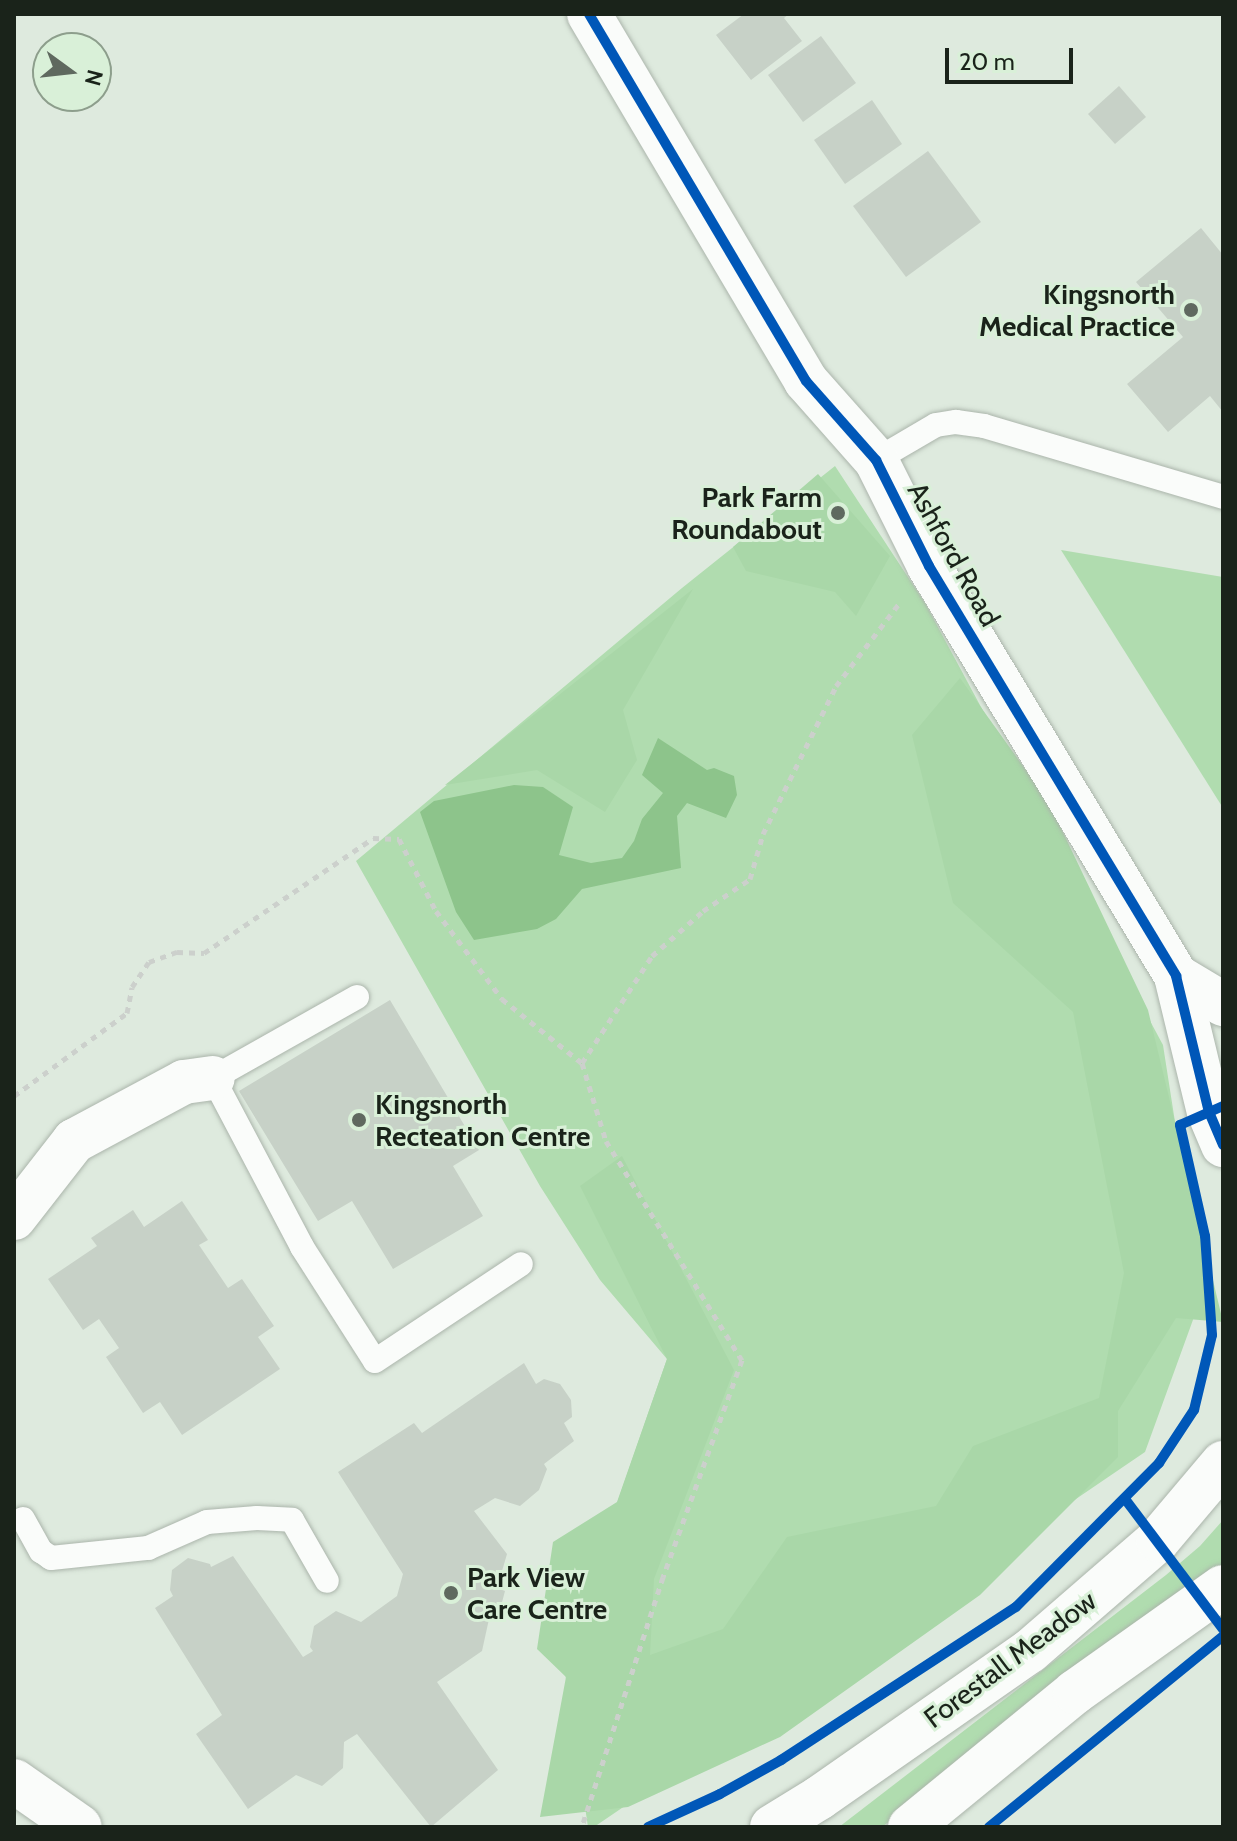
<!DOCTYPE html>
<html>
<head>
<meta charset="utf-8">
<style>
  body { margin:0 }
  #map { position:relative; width:1237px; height:1841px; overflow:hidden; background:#deeade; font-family:Cabin,sans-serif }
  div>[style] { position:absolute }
  .green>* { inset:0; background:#b0dcaf }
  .forest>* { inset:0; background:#a9d7a8 }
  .water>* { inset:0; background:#8dc48b }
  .building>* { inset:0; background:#c7d1c7 }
  .path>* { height:5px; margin-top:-2.5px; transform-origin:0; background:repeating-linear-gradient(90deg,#ccd0cc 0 6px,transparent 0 12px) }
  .roads { filter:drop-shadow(0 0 2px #abb5ab) drop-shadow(0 0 2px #abb5ab) }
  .lane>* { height:24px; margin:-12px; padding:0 12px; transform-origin:12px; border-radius:12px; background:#fafcfa }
  .street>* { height:44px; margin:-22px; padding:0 22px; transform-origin:22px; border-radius:22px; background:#fafcfa }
  .secondary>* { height:44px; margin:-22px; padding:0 22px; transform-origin:22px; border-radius:22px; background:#fafcfa }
  .cycleway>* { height:10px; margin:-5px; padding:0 5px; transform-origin:5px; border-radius:5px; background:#0057b8 }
  .dots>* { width:22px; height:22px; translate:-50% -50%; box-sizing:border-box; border:4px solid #d9f0d8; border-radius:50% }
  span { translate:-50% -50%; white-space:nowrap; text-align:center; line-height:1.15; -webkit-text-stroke:6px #d9f0d8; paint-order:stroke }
  .poi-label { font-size:28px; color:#1a231a; font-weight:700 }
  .right { translate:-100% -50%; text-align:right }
  .left { translate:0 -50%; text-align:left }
  .street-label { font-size:28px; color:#1a231a }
  .frame { position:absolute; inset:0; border:16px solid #1a231a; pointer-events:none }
  .north { position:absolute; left:32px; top:32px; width:80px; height:80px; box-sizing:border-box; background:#d9f0d8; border:2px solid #8d9e8c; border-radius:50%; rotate:105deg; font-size:22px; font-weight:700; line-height:32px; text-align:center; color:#1a231a }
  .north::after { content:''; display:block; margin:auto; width:28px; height:36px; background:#5f695f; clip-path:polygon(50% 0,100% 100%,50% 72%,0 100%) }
  .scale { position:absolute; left:945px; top:48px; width:128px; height:36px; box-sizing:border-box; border:4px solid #1a231a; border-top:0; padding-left:10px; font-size:24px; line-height:28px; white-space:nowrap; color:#1a231a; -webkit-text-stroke:6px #d9f0d8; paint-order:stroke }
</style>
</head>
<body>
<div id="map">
  <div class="green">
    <i style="clip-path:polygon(835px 466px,925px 603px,1163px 1045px,1202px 1295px,1145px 1452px,594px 1827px,588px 1827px,563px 1659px,667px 1359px,600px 1280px,540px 1186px,356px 861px,682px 588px)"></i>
    <i style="clip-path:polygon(1061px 550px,1223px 577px,1223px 808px)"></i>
    <i style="clip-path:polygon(1223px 1520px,1223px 1563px,882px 1827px,839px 1827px,1166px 1575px,1200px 1546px)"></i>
  </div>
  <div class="forest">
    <i style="clip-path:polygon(818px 474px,890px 556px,856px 616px,835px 592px,746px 571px,733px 547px)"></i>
    <i style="clip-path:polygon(693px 589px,623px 710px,637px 760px,605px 812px,537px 770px,445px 785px)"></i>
    <i style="clip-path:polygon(960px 678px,1048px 801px,1148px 1010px,1223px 1322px,1176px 1318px,1118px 1411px,1118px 1457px,980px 1595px,780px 1737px,628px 1807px,540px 1817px,566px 1677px,537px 1649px,553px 1542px,617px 1502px,667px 1359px,580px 1186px,622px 1156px,734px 1370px,654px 1579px,650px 1655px,723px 1629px,787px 1537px,936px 1506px,973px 1446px,1099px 1398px,1124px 1273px,1073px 1012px,953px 903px,912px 735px)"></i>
  </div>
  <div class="water">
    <i style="clip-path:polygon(658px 738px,707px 770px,714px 768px,734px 776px,737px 795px,726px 818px,687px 803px,677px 816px,681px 868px,582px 889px,556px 919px,537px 929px,474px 940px,456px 912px,420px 812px,434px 801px,514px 785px,543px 787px,573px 807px,559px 855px,591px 863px,622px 858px,634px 841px,642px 819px,663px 793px,642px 775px)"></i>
  </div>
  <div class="building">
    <i style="clip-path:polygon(744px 14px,789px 14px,784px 18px,802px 41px,751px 80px,716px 35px)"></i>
    <i style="clip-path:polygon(821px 36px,856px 83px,803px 122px,768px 75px)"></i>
    <i style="clip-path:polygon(1119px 86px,1146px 117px,1115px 144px,1088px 114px)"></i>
    <i style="clip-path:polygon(872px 100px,902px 144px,845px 184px,814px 140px)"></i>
    <i style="clip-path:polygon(928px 151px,981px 222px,906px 277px,853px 206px)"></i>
    <i style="clip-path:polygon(1201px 228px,1223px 255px,1223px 412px,1210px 396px,1168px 432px,1127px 384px,1183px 337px,1136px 282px)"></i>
    <i style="clip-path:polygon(390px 1000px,479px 1150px,453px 1166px,483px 1216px,393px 1269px,352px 1201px,318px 1221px,239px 1091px)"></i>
    <i style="clip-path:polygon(182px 1201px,208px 1240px,199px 1245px,228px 1288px,242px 1279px,274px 1326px,258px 1337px,280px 1369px,182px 1435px,160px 1402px,143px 1413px,106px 1357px,119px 1348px,99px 1319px,83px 1330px,48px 1279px,97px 1246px,91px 1238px,133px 1210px,144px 1227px)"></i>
    <i style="clip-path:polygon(524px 1363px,536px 1384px,544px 1379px,560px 1384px,571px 1400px,572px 1417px,564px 1423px,574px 1441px,544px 1464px,547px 1469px,539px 1490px,520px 1506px,495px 1498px,474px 1511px,507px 1554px,497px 1588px,505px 1591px,497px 1621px,489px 1619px,482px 1651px,437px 1682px,498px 1770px,431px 1827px,357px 1734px,344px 1742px,343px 1768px,322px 1786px,296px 1775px,248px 1809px,196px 1734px,222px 1715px,155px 1608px,173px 1596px,170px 1590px,172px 1570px,188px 1558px,210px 1564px,211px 1567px,233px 1556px,303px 1657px,313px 1651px,310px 1647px,314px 1626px,336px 1611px,361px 1622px,397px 1596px,403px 1574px,338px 1472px,414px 1423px,422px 1433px)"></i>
  </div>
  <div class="path">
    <i style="left:582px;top:1063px;width:128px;rotate:-56.8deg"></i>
    <i style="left:652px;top:956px;width:68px;rotate:-41.4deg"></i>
    <i style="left:703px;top:911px;width:57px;rotate:-34.2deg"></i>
    <i style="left:750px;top:879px;width:47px;rotate:-73.9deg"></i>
    <i style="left:763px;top:834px;width:165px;rotate:-63.7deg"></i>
    <i style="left:836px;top:686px;width:107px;rotate:-52.6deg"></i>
    <i style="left:14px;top:1096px;width:140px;rotate:-36.3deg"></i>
    <i style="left:127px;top:1013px;width:26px;rotate:-79deg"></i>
    <i style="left:132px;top:987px;width:30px;rotate:-56deg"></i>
    <i style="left:149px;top:962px;width:30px;rotate:-20deg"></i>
    <i style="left:177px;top:952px;width:27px;rotate:2deg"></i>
    <i style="left:204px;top:953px;width:204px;rotate:-34.2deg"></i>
    <i style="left:373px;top:838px;width:26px;rotate:2deg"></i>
    <i style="left:399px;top:839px;width:81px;rotate:62.8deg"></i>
    <i style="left:436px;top:911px;width:110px;rotate:53.1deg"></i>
    <i style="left:502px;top:999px;width:102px;rotate:38.7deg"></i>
    <i style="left:582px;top:1063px;width:82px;rotate:72.9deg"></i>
    <i style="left:606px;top:1141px;width:258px;rotate:58.2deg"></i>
    <i style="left:742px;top:1360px;width:231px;rotate:110deg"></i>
    <i style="left:663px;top:1577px;width:263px;rotate:108deg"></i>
  </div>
  <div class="roads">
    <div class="lane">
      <i style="left:876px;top:460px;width:69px;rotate:-30.3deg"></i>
      <i style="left:936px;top:425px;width:20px;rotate:-9deg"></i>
      <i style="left:956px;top:422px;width:28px;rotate:8deg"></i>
      <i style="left:984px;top:426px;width:249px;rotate:16.5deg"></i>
      <i style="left:357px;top:997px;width:165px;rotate:150.6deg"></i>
      <i style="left:213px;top:1078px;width:191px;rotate:62.2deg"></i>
      <i style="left:302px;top:1247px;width:135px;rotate:57.4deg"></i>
      <i style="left:375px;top:1361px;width:175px;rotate:-33.6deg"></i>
      <i style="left:23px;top:1519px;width:37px;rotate:61deg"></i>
      <i style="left:41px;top:1551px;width:12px;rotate:35deg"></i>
      <i style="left:51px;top:1558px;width:98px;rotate:-5.9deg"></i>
      <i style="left:148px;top:1548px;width:64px;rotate:-23.8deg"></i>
      <i style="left:207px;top:1522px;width:50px;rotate:-4.6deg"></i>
      <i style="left:257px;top:1518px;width:35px;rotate:3deg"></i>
      <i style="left:292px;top:1520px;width:70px;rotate:60.2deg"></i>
    </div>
    <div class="street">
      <i style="left:14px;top:1218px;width:98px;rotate:-52.1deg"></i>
      <i style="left:74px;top:1141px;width:125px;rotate:-28.2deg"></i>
      <i style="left:184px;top:1082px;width:29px;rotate:-8deg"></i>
      <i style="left:14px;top:1781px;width:80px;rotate:34.9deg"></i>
    </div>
    <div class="secondary">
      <i style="left:589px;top:14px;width:426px;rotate:59.4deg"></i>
      <i style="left:806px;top:381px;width:106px;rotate:48.5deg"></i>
      <i style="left:876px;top:460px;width:119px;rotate:63.4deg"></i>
      <i style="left:929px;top:566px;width:479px;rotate:58.9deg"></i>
      <i style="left:1176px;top:976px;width:140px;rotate:76.4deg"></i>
      <i style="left:1209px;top:1112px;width:36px;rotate:67deg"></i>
      <i style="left:1176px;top:976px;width:55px;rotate:30.8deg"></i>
      <i style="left:772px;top:1827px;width:55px;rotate:-31.7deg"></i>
      <i style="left:819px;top:1798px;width:257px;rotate:-34.9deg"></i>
      <i style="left:1030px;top:1651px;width:169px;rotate:-40.9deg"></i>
      <i style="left:1158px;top:1540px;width:101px;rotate:-49.8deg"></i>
      <i style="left:910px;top:1827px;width:213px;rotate:-39.3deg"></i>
      <i style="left:1075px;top:1692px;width:181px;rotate:-35.4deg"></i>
    </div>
  </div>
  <div class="cycleway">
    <i style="left:589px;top:14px;width:426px;rotate:59.4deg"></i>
    <i style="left:806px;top:381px;width:106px;rotate:48.5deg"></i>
    <i style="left:876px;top:460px;width:119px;rotate:63.4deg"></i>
    <i style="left:929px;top:566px;width:479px;rotate:58.9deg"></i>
    <i style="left:1176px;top:976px;width:140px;rotate:76.4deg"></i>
    <i style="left:1209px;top:1112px;width:36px;rotate:67deg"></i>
    <i style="left:1125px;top:1499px;width:163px;rotate:53deg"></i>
    <i style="left:648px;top:1827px;width:79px;rotate:-24.6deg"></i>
    <i style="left:720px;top:1794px;width:70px;rotate:-29.1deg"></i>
    <i style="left:781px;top:1760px;width:280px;rotate:-33.1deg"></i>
    <i style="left:1016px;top:1607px;width:203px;rotate:-45.2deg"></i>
    <i style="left:1159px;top:1463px;width:64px;rotate:-56.6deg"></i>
    <i style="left:1194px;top:1410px;width:77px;rotate:-76.5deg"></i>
    <i style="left:1212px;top:1335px;width:99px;rotate:-94deg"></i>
    <i style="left:1205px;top:1236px;width:114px;rotate:-102.7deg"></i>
    <i style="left:1180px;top:1125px;width:47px;rotate:-23.8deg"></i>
    <i style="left:989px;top:1827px;width:302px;rotate:-39.2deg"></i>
  </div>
  <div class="dots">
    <i style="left:1191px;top:310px;background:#5f695f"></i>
    <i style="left:838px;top:513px;background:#5f695f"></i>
    <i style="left:359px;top:1120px;background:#5f695f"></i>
    <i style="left:451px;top:1593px;background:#5f695f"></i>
  </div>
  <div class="poi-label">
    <span class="right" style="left:1175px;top:310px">Kingsnorth<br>Medical Practice</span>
    <span class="right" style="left:822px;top:513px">Park Farm<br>Roundabout</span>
    <span class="left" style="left:375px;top:1120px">Kingsnorth<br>Recteation Centre</span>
    <span class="left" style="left:467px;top:1593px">Park View<br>Care Centre</span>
  </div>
  <div class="street-label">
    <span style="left:954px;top:554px;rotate:61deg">Ashford Road</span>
    <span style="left:1010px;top:1659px;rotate:-37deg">Forestall Meadow</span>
  </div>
  <div class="frame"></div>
  <div class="north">N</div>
  <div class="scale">20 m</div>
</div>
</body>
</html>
